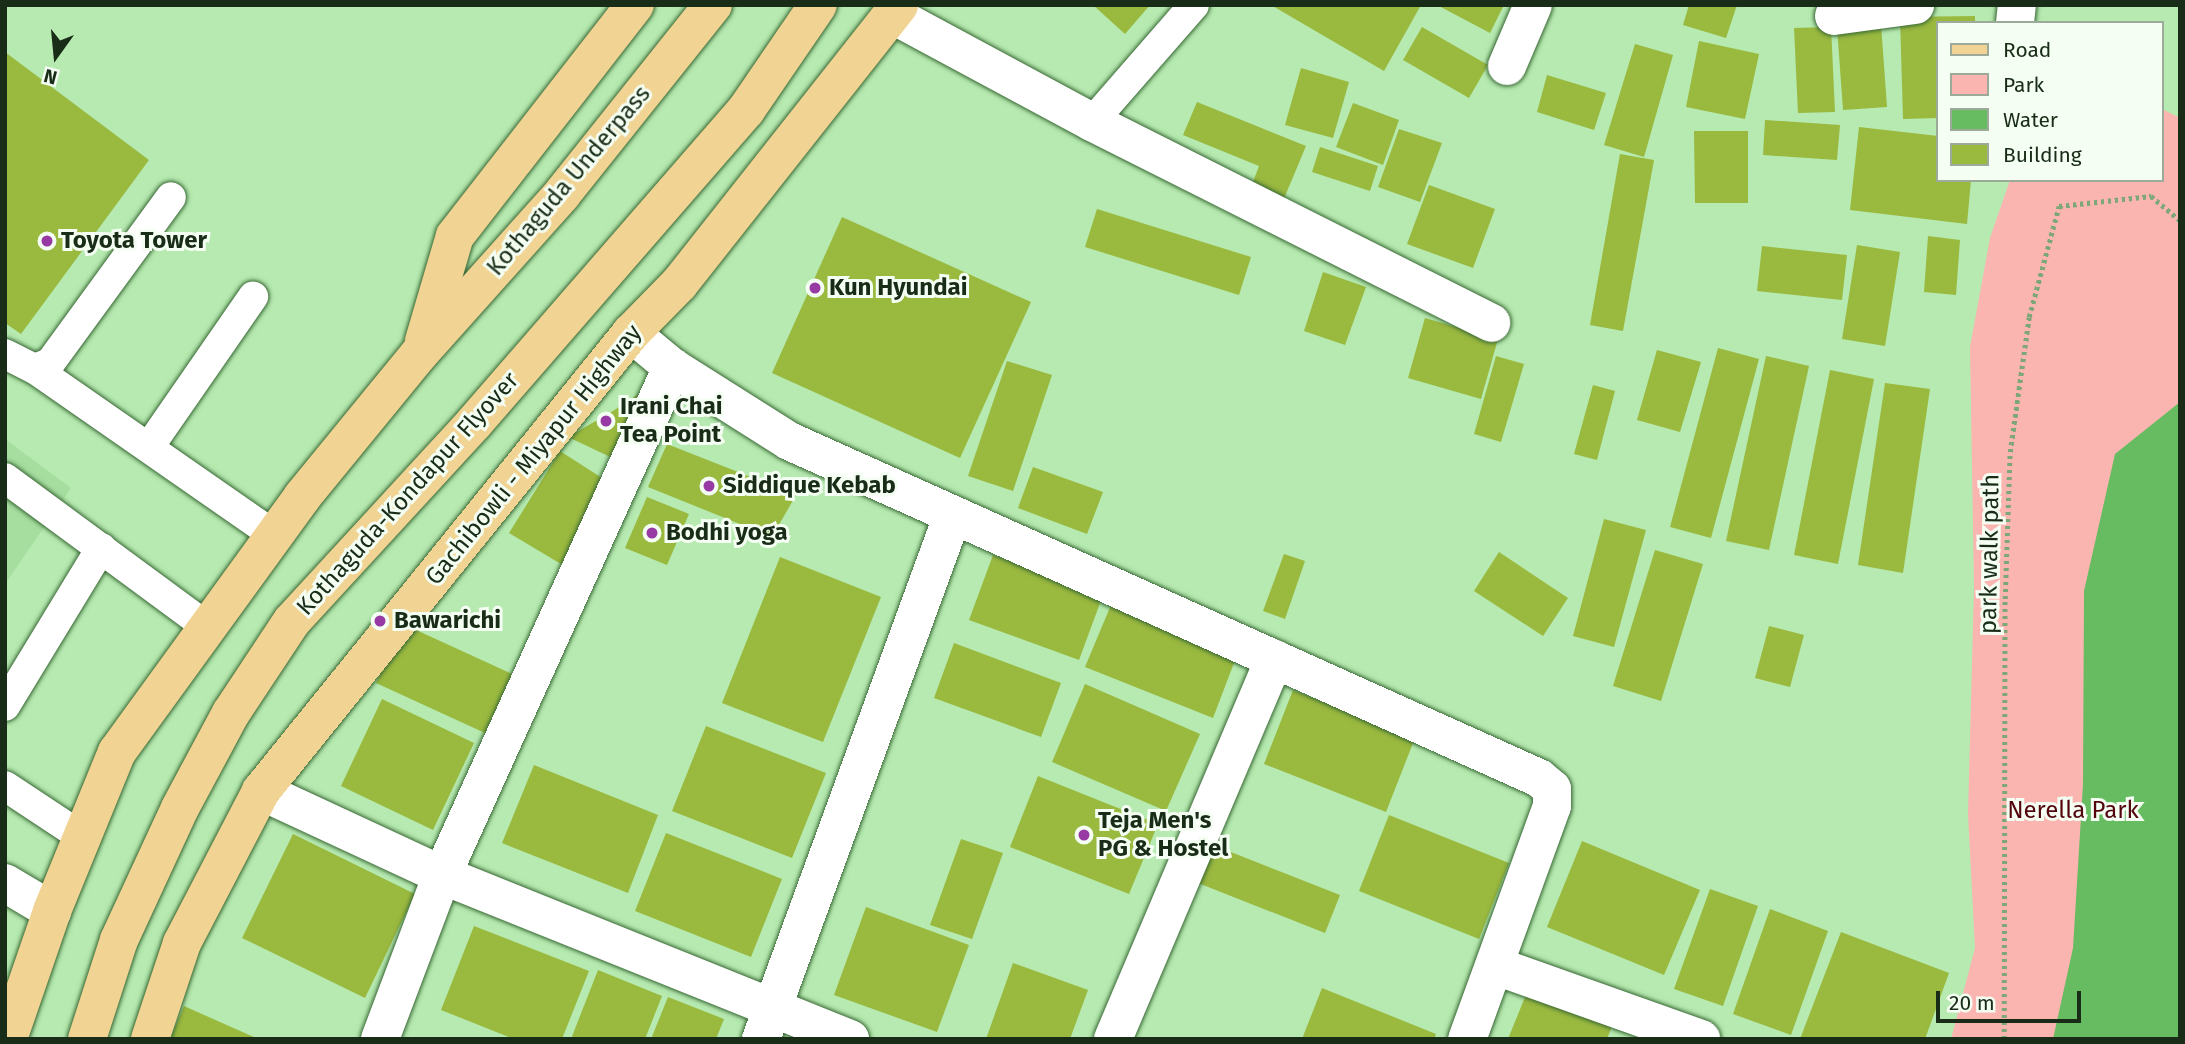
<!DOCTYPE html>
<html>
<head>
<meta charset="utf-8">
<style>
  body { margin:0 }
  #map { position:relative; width:2185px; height:1044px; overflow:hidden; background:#b6eab0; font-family:"Fira Sans",sans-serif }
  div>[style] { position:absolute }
  .built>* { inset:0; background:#a6dea0 }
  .green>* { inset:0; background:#fbb5b1 }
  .water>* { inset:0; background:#67bb61 }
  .building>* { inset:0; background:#9ab93f }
  .path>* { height:4.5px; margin-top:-2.25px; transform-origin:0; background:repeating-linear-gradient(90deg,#7da679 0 3.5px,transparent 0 7px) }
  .roads { filter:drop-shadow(0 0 2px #386734) drop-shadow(0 0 2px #386734) }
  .lane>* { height:30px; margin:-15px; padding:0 15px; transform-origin:15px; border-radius:15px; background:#fff }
  .street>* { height:38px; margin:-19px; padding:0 19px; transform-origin:19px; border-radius:19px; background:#fff }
  .primary>* { height:38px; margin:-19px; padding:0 19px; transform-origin:19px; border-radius:19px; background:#f1d394 }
  .dots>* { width:19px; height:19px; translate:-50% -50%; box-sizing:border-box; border:4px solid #f4fef2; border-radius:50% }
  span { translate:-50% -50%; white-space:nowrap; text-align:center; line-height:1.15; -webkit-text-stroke:6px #f4fef2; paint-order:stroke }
  .street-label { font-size:24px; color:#182c17 }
  .poi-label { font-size:24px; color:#182c17; font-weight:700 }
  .left { translate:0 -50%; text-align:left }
  .park-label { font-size:24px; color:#53050e }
  .frame { position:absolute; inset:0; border:7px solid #182c17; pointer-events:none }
  .legend { position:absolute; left:1936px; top:21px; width:228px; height:161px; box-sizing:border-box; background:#f4fef2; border:2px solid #9caa9a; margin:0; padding:9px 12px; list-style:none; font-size:21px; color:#182c17 }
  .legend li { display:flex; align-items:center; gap:14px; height:35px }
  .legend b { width:35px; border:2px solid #9caa9a }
  .north { position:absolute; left:21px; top:21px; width:70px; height:70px; -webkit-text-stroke:5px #f4fef2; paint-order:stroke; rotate:195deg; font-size:19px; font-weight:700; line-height:28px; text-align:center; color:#182c17 }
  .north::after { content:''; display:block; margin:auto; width:24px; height:32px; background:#182c17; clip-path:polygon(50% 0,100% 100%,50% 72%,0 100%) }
  .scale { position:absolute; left:1936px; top:991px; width:145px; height:32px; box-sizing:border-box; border:4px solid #182c17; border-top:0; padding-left:9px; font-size:21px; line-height:24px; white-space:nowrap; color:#182c17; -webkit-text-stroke:5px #f4fef2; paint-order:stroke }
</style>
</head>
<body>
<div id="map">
  <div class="built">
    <i style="clip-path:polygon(5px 439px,71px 488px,5px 584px)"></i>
  </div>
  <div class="green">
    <i style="clip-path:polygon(2162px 109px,2180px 118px,2180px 1039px,1951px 1039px,1975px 948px,1968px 814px,1974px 587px,1970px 347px,1990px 238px,2010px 180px,2162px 180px)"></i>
  </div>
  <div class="water">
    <i style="clip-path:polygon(2180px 402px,2180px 1039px,2053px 1039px,2073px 948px,2083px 784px,2084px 591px,2115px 454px)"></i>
  </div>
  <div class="building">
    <i style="clip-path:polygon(1093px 5px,1150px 5px,1125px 34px)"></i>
    <i style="clip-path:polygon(1271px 5px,1421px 5px,1384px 71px)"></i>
    <i style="clip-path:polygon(1437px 5px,1504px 5px,1490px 33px)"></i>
    <i style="clip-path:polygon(1689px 5px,1737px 5px,1726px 38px,1683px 25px)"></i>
    <i style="clip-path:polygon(1975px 16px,1975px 23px,1938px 23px,1938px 118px,1903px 119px,1900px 17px)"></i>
    <i style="clip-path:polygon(1881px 24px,1887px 107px,1843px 110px,1837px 27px)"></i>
    <i style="clip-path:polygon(1422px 27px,1488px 65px,1469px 98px,1403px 60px)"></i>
    <i style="clip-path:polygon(1831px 27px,1835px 112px,1798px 113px,1794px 28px)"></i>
    <i style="clip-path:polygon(1699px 41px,1759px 54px,1745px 119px,1686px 107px)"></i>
    <i style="clip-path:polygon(1635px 44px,1673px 55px,1644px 157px,1604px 145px)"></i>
    <i style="clip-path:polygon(5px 52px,149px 160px,21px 334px,5px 323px)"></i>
    <i style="clip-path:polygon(1301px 68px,1349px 82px,1333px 138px,1285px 125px)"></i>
    <i style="clip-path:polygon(1547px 75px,1606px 93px,1594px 130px,1537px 112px)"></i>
    <i style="clip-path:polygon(1197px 102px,1306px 146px,1283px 201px,1251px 187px,1259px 166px,1183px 135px)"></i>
    <i style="clip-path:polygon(1353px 103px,1399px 120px,1383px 165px,1336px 147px)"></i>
    <i style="clip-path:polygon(1765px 120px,1840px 125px,1837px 160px,1763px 155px)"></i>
    <i style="clip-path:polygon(1859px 127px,1938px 136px,1938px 180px,1971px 180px,1967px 224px,1850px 210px)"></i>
    <i style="clip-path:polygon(1399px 129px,1442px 143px,1420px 202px,1378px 187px)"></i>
    <i style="clip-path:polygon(1694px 131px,1748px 131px,1748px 203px,1695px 203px)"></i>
    <i style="clip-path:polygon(1320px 147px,1378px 166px,1370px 191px,1312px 172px)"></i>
    <i style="clip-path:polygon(1620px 154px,1654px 160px,1623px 331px,1590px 325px)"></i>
    <i style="clip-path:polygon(1429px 185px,1495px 209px,1473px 268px,1407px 244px)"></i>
    <i style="clip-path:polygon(1097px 209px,1251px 257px,1239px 295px,1085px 247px)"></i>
    <i style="clip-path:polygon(842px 217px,1031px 302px,960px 458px,772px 373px)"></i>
    <i style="clip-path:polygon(1928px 236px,1960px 240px,1956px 295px,1924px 292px)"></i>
    <i style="clip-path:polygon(1857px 245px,1900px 252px,1885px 346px,1842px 339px)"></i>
    <i style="clip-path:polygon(1762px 246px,1847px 255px,1842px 300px,1757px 291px)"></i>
    <i style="clip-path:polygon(1323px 272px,1366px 287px,1345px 345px,1304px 331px)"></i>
    <i style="clip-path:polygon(1425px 318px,1498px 339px,1481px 399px,1408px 378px)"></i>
    <i style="clip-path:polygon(1718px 348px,1759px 359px,1711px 538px,1670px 527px)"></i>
    <i style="clip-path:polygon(1657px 350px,1701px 362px,1680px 432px,1637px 420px)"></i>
    <i style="clip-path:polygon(1496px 356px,1524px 364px,1501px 442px,1474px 434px)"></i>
    <i style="clip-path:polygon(1766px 356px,1809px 366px,1769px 550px,1726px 541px)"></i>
    <i style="clip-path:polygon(1007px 361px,1052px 375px,1013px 491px,968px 476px)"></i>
    <i style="clip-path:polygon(1830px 370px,1874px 379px,1838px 564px,1794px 555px)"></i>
    <i style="clip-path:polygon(661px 379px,621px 462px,568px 437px,613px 411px)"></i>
    <i style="clip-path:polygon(1885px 383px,1930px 389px,1903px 573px,1858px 565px)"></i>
    <i style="clip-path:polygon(1593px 385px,1615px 391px,1597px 460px,1574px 454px)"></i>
    <i style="clip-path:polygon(667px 444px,796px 495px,772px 537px,648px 487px)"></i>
    <i style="clip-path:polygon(560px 451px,602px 478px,566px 567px,509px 533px)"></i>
    <i style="clip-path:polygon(1033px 467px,1103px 492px,1087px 534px,1018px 508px)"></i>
    <i style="clip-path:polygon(647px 497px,689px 514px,667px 565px,625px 548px)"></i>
    <i style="clip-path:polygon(1604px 519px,1646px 530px,1614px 647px,1573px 636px)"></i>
    <i style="clip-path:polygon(1655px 550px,1703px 564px,1661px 701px,1613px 686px)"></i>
    <i style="clip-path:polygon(1499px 552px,1568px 598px,1543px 636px,1474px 591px)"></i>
    <i style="clip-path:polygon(1284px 554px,1305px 561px,1285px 619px,1263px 611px)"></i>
    <i style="clip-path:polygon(993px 555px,1103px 595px,1079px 660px,969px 620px)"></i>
    <i style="clip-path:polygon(780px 557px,881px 597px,823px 742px,722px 703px)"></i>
    <i style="clip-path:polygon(1111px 605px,1237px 655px,1213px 718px,1085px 667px)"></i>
    <i style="clip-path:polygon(403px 624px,512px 674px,485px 733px,376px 683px)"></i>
    <i style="clip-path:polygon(1769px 626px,1804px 635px,1790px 687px,1755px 678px)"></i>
    <i style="clip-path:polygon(954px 643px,1061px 683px,1041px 737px,934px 698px)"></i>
    <i style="clip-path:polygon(1085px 684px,1200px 734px,1166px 811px,1052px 762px)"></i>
    <i style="clip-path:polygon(1293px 690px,1415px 738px,1386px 812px,1264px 764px)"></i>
    <i style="clip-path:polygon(382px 699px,474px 743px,433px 830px,341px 786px)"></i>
    <i style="clip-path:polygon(706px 726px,826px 773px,792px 858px,672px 811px)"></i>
    <i style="clip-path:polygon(534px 765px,658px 815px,628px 893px,502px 843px)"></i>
    <i style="clip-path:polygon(1038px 776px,1158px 824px,1129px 894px,1010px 847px)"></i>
    <i style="clip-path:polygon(1389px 815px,1509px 863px,1479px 939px,1359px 891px)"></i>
    <i style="clip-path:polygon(666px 833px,782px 879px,751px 957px,635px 911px)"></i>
    <i style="clip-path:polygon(293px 834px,415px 894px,365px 998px,242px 938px)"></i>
    <i style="clip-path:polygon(961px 839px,1003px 853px,972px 939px,930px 925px)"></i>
    <i style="clip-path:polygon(1582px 841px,1700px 890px,1664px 975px,1547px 927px)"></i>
    <i style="clip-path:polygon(1213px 845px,1340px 895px,1325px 933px,1198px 883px)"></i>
    <i style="clip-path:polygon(1710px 889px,1758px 906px,1723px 1006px,1674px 989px)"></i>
    <i style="clip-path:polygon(866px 907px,969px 945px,937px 1032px,834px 995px)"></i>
    <i style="clip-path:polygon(1770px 909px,1828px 931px,1791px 1035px,1733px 1014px)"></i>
    <i style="clip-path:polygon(474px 926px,589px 971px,562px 1039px,514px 1039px,441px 1010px)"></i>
    <i style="clip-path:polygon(1841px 932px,1949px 973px,1925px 1039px,1800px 1039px)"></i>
    <i style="clip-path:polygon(1013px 963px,1088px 990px,1070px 1039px,986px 1039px)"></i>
    <i style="clip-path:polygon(598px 970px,662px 996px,645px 1039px,571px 1039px)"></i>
    <i style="clip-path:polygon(1322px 988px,1436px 1034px,1434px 1039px,1302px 1039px)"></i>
    <i style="clip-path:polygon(1527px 992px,1612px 1026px,1607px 1039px,1508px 1039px)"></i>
    <i style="clip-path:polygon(668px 997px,724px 1019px,716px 1039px,651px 1039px)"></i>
    <i style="clip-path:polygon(184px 1006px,258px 1039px,170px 1039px)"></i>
  </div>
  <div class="path">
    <i style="left:2004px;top:1039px;width:440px;rotate:-89.9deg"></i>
    <i style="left:2005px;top:599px;width:147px;rotate:-88.1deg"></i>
    <i style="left:2010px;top:452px;width:136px;rotate:-82deg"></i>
    <i style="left:2029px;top:317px;width:115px;rotate:-74.9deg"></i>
    <i style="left:2059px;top:206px;width:93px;rotate:-6.2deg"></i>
    <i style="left:2151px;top:196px;width:38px;rotate:40deg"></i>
  </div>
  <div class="roads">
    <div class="lane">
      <i style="left:1092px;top:122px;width:155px;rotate:-48.9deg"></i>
      <i style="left:5px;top:354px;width:34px;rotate:27deg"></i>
      <i style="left:35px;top:369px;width:16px;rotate:-22deg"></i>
      <i style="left:50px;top:363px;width:205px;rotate:-53.9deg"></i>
      <i style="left:35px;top:369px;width:291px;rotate:34.8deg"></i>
      <i style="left:149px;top:447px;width:183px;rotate:-55.3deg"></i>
      <i style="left:5px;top:478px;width:251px;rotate:36.4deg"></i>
      <i style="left:5px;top:706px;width:185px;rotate:-58.7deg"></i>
      <i style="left:5px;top:786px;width:92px;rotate:33.5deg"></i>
    </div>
    <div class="street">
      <i style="left:893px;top:15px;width:226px;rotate:28.3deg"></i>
      <i style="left:1092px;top:122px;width:447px;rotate:26.7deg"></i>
      <i style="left:1834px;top:16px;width:82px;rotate:-7.7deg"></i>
      <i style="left:2015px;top:23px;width:18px;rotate:-84deg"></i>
      <i style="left:1507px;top:66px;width:66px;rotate:-66.9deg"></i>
      <i style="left:631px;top:333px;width:53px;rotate:39.7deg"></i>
      <i style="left:672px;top:367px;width:138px;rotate:32.3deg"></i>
      <i style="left:789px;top:441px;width:822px;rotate:24.2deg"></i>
      <i style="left:1539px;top:778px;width:17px;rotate:40deg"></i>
      <i style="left:1552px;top:789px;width:17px;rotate:90deg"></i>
      <i style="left:1552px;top:806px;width:248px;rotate:110deg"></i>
      <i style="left:261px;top:791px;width:200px;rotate:24.9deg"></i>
      <i style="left:442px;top:875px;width:440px;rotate:21.9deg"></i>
      <i style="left:5px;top:883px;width:55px;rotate:30.8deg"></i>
      <i style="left:1496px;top:966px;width:218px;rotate:19.6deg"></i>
      <i style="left:380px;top:1039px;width:175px;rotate:-69.3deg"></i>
      <i style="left:442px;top:875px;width:558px;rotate:-65.64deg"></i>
      <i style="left:761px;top:1039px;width:556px;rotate:-69.9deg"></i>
      <i style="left:1113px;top:1039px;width:413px;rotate:-67deg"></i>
    </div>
    <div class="primary">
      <i style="left:424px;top:341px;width:109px;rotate:-73.6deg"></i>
      <i style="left:455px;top:236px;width:293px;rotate:-52.1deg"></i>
      <i style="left:8px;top:1039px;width:135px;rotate:-71deg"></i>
      <i style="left:52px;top:911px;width:172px;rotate:-67.8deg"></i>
      <i style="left:117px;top:752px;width:315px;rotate:-54deg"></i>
      <i style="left:302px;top:497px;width:186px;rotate:-50.7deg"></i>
      <i style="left:420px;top:353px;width:213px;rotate:-48.2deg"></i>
      <i style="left:562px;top:194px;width:242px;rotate:-51.4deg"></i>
      <i style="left:87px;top:1039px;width:104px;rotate:-72.1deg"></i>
      <i style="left:119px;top:940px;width:145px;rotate:-65.2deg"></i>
      <i style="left:180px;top:808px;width:108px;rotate:-61.8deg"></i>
      <i style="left:231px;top:713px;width:110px;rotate:-56.5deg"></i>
      <i style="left:292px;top:621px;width:269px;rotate:-47.4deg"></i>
      <i style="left:474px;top:423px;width:415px;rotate:-49deg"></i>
      <i style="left:746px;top:110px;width:127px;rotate:-55.6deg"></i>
      <i style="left:150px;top:1039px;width:101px;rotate:-71.6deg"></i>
      <i style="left:182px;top:943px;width:171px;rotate:-62.5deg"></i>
      <i style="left:261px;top:791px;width:589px;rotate:-51.07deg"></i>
      <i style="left:631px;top:333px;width:69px;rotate:-45.6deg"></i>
      <i style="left:679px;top:284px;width:355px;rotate:-51.7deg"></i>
    </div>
  </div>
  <div class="dots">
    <i style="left:47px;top:241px;background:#973aa4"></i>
    <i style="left:815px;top:288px;background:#973aa4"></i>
    <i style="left:606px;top:421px;background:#973aa4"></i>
    <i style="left:709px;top:486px;background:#973aa4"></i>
    <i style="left:652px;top:533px;background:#973aa4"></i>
    <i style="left:380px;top:621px;background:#973aa4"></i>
    <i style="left:1084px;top:835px;background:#973aa4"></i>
  </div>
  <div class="street-label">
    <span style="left:569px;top:181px;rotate:-50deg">Kothaguda Underpass</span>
    <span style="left:534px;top:455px;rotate:-51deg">Gachibowli - Miyapur Highway</span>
    <span style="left:408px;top:494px;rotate:-48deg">Kothaguda-Kondapur Flyover</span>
    <span style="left:1990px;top:554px;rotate:-89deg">park walk path</span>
  </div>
  <div class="poi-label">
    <span class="left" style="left:61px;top:241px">Toyota Tower</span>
    <span class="left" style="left:829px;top:288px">Kun Hyundai</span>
    <span class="left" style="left:620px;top:421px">Irani Chai<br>Tea Point</span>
    <span class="left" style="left:723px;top:486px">Siddique Kebab</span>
    <span class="left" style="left:666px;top:533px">Bodhi yoga</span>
    <span class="left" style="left:394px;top:621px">Bawarichi</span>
    <span class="left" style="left:1098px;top:835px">Teja Men's<br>PG &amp; Hostel</span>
  </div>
  <div class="park-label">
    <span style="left:2073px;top:811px">Nerella Park</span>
  </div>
  <div class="frame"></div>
  <ul class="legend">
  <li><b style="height:9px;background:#f1d394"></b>Road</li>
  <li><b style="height:19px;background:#fbb5b1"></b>Park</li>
  <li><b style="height:19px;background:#67bb61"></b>Water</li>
  <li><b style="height:19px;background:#9ab93f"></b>Building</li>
  </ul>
  <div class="north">N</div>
  <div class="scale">20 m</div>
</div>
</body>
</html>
